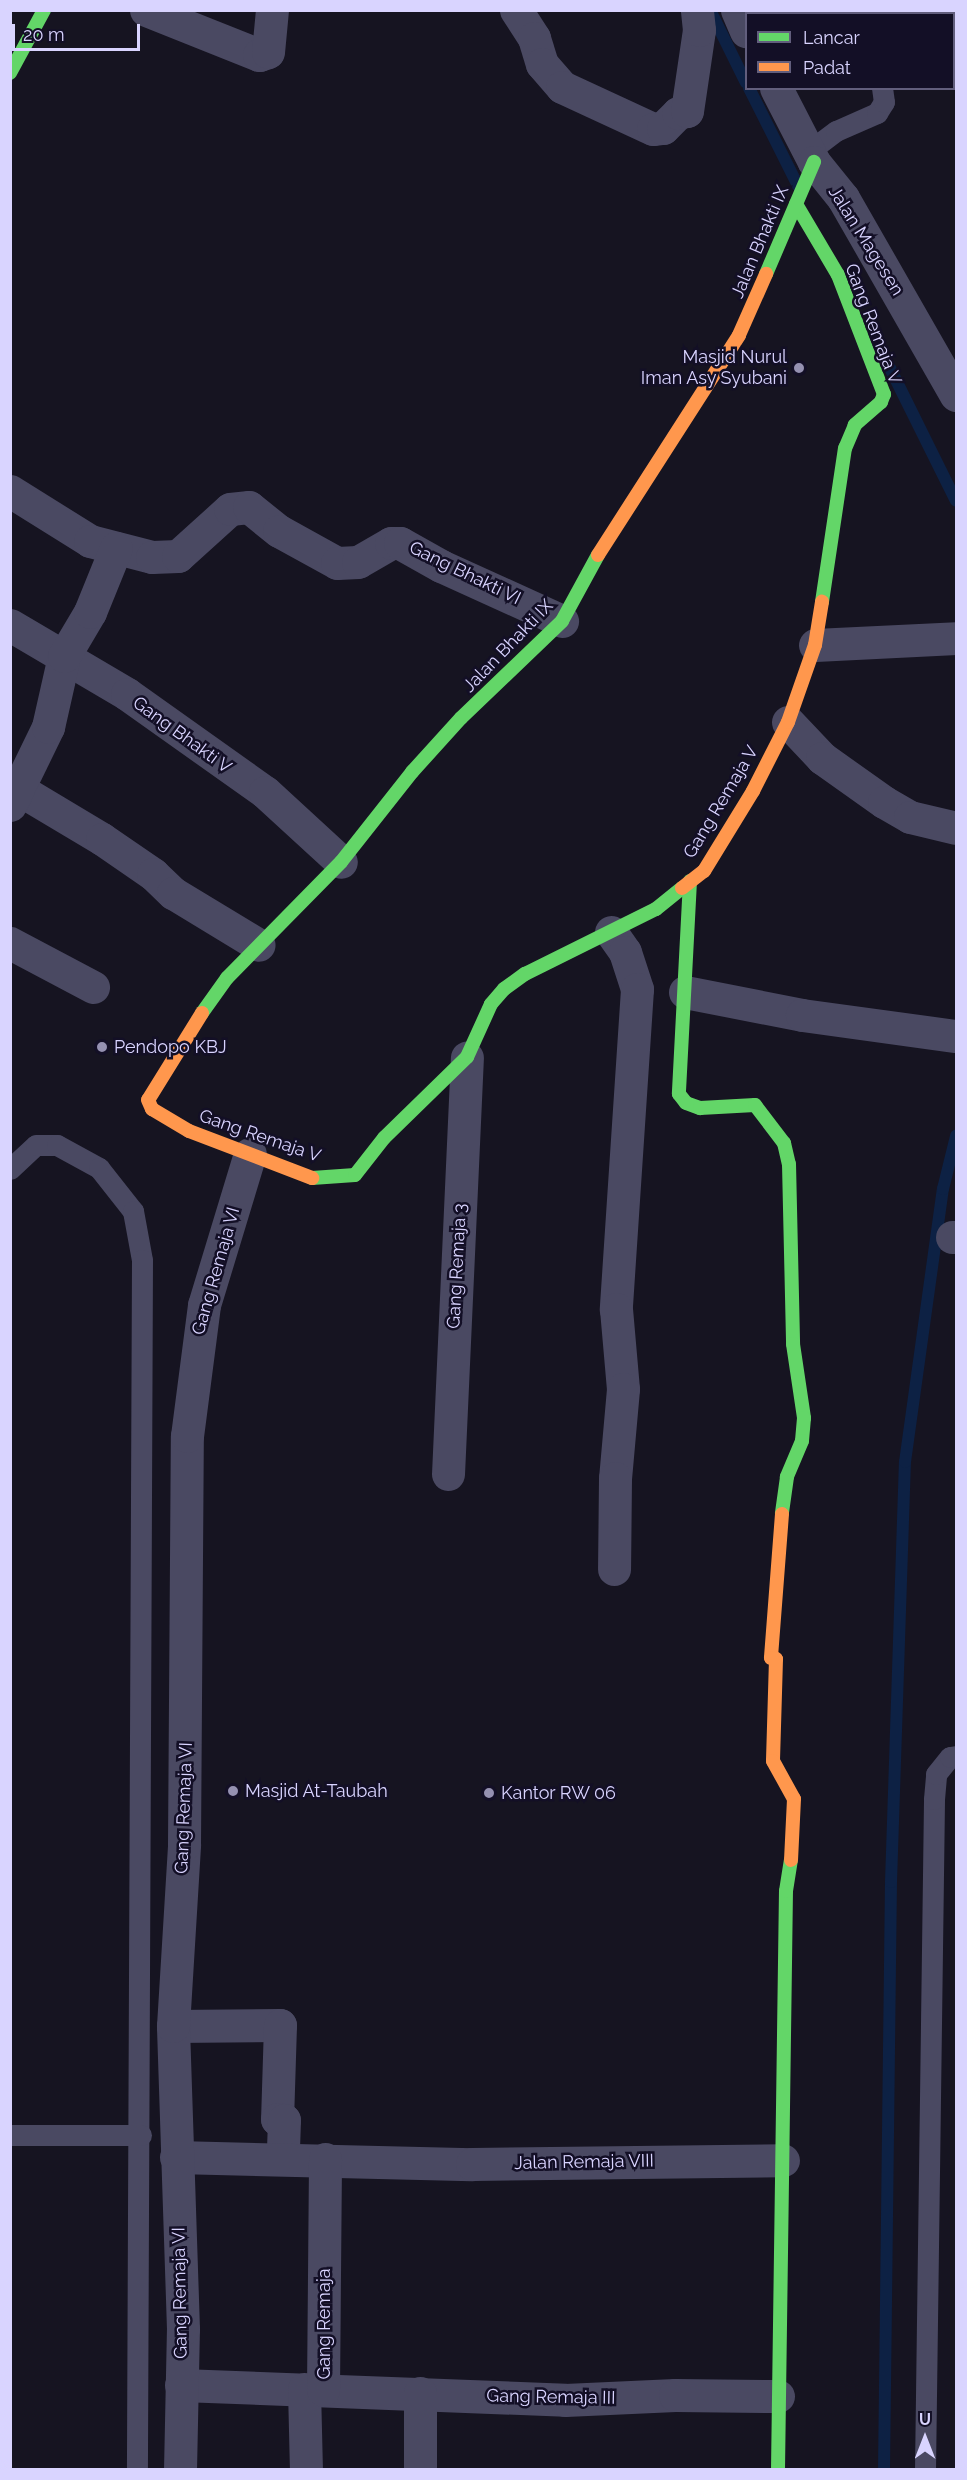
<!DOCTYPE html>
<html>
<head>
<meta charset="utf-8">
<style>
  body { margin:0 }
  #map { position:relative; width:967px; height:2480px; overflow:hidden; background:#161421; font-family:Raleway,sans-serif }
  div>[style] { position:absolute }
  .stream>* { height:12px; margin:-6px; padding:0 6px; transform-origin:6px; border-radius:6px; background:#0d2144 }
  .lane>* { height:21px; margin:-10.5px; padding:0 10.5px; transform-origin:10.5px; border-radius:10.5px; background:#4a4962 }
  .street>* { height:33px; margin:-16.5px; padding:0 16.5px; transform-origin:16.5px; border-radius:16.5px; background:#4a4962 }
  .fast>* { height:14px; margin:-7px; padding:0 7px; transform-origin:7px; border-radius:7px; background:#63d668 }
  .slow>* { height:14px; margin:-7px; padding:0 7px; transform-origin:7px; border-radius:7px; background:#ff974d }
  .dots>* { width:16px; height:16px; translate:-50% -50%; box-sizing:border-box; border:3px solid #130f26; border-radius:50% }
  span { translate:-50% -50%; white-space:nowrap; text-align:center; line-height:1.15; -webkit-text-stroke:5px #130f26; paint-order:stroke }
  .street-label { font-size:18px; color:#d9d4ff }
  .poi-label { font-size:18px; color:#d9d4ff }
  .right { translate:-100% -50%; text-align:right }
  .left { translate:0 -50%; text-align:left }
  .frame { position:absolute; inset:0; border:12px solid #d9d4ff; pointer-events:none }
  .legend { position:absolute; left:745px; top:12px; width:210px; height:78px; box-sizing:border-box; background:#130f26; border:2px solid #625e7d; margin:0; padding:8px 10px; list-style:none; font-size:18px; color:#d9d4ff }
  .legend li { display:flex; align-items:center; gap:12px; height:30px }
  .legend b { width:30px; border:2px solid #625e7d }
  .north { position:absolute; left:895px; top:2408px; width:60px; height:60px; -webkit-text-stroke:4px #130f26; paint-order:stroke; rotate:0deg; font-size:16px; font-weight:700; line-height:24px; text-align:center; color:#d9d4ff }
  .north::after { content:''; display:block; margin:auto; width:21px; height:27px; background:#d9d4ff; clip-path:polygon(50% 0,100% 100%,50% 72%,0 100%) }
  .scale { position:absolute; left:12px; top:24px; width:128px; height:27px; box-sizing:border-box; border:3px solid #d9d4ff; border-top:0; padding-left:8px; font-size:18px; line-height:21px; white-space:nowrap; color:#d9d4ff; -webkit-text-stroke:4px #130f26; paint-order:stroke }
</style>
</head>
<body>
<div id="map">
  <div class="stream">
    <i style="left:710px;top:10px;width:81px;rotate:63.7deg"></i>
    <i style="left:749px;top:88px;width:110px;rotate:63.4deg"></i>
    <i style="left:890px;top:368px;width:148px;rotate:63.6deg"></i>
    <i style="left:884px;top:2470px;width:588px;rotate:-89.32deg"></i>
    <i style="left:891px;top:1882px;width:420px;rotate:-88.1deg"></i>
    <i style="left:905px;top:1462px;width:276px;rotate:-82.1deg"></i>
    <i style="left:943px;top:1189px;width:55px;rotate:-76.2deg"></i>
  </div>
  <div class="lane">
    <i style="left:763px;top:14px;width:4px;rotate:-90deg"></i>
    <i style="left:808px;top:152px;width:35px;rotate:-37deg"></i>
    <i style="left:836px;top:131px;width:45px;rotate:-23.7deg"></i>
    <i style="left:877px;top:113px;width:13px;rotate:-58deg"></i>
    <i style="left:884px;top:102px;width:14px;rotate:-98deg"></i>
    <i style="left:10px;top:1169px;width:35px;rotate:-43deg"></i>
    <i style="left:36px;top:1145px;width:21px"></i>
    <i style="left:57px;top:1145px;width:48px;rotate:28.7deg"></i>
    <i style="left:99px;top:1168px;width:55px;rotate:51.7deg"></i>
    <i style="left:133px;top:1211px;width:50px;rotate:79.6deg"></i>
    <i style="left:142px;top:1260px;width:1210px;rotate:90.24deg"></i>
    <i style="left:10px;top:2135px;width:131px"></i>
    <i style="left:925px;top:2470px;width:671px;rotate:-89.23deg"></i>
    <i style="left:934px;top:1799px;width:25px;rotate:-85deg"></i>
    <i style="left:936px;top:1774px;width:22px;rotate:-51deg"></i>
    <i style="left:950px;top:1757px;width:6px;rotate:-9deg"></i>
  </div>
  <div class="street">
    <i style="left:146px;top:10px;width:122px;rotate:21.7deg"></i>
    <i style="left:259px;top:55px;width:9px;rotate:-18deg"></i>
    <i style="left:268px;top:52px;width:42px;rotate:-84.6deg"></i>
    <i style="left:516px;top:10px;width:33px;rotate:57deg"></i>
    <i style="left:534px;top:38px;width:27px;rotate:73deg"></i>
    <i style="left:542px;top:64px;width:30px;rotate:49deg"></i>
    <i style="left:562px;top:87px;width:100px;rotate:24.8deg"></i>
    <i style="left:653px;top:129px;width:10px;rotate:-6deg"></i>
    <i style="left:663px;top:128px;width:21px;rotate:-45deg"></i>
    <i style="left:678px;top:113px;width:9px;rotate:-13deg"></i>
    <i style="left:687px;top:111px;width:82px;rotate:-81.6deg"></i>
    <i style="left:699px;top:30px;width:20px;rotate:-96deg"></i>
    <i style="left:737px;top:10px;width:23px;rotate:67deg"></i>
    <i style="left:776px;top:88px;width:83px;rotate:62.8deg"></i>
    <i style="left:814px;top:162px;width:46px;rotate:51.1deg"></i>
    <i style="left:843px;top:198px;width:227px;rotate:60.2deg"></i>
    <i style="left:10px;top:491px;width:94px;rotate:32deg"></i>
    <i style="left:90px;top:541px;width:64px;rotate:14.5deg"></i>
    <i style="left:152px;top:557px;width:26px;rotate:-2deg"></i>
    <i style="left:178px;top:556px;width:70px;rotate:-42.1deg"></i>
    <i style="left:230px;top:509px;width:19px;rotate:-6deg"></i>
    <i style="left:249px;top:507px;width:38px;rotate:39deg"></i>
    <i style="left:279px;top:531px;width:66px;rotate:28.9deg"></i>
    <i style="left:337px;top:563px;width:21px;rotate:-3deg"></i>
    <i style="left:358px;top:562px;width:38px;rotate:-30deg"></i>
    <i style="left:391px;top:543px;width:9px"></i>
    <i style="left:400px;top:543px;width:47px;rotate:29.3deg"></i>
    <i style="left:441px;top:566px;width:133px;rotate:24.4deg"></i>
    <i style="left:10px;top:625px;width:136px;rotate:30.5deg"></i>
    <i style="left:127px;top:694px;width:169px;rotate:35.4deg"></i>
    <i style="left:265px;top:792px;width:103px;rotate:42.6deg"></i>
    <i style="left:815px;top:645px;width:141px;rotate:-2.8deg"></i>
    <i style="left:788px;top:722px;width:50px;rotate:46.6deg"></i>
    <i style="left:822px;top:758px;width:76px;rotate:35.4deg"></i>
    <i style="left:884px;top:802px;width:30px;rotate:30deg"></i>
    <i style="left:910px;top:817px;width:47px;rotate:13.4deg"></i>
    <i style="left:10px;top:784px;width:107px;rotate:30.9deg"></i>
    <i style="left:102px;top:839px;width:62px;rotate:34.5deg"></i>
    <i style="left:153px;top:874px;width:28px;rotate:44deg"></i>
    <i style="left:173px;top:893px;width:100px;rotate:31.2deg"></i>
    <i style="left:10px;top:805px;width:87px;rotate:-64deg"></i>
    <i style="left:48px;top:727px;width:73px;rotate:-77.3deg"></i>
    <i style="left:64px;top:656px;width:51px;rotate:-59.4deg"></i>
    <i style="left:90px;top:612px;width:69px;rotate:-67.9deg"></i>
    <i style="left:611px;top:932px;width:24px;rotate:55deg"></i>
    <i style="left:625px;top:952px;width:39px;rotate:72deg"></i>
    <i style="left:637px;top:989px;width:321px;rotate:93.8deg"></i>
    <i style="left:616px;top:1309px;width:80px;rotate:85deg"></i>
    <i style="left:623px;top:1389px;width:89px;rotate:95.1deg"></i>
    <i style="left:615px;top:1478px;width:91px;rotate:90.6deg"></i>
    <i style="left:10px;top:943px;width:94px;rotate:27.9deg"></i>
    <i style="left:685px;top:992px;width:119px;rotate:11.1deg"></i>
    <i style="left:802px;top:1015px;width:155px;rotate:7.8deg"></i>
    <i style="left:952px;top:1237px;width:4px"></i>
    <i style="left:448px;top:1474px;width:417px;rotate:-87.4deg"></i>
    <i style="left:173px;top:2026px;width:107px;rotate:-0.5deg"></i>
    <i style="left:280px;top:2025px;width:94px;rotate:91.8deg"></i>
    <i style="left:277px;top:2119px;width:7px;rotate:8deg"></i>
    <i style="left:284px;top:2120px;width:38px;rotate:92deg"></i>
    <i style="left:176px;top:2157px;width:296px;rotate:1.4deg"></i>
    <i style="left:472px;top:2164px;width:311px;rotate:-0.7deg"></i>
    <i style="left:181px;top:2385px;width:384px;rotate:2.2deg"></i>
    <i style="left:565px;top:2400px;width:110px;rotate:-2.6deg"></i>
    <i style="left:675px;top:2395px;width:103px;rotate:0.6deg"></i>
    <i style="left:304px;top:2389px;width:81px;rotate:88.6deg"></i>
    <i style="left:323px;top:2390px;width:231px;rotate:-89.5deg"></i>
    <i style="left:180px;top:2470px;width:141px;rotate:-88.8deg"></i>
    <i style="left:183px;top:2329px;width:303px;rotate:-91.9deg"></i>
    <i style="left:173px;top:2026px;width:182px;rotate:-86.5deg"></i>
    <i style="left:184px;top:1844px;width:408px;rotate:-89.6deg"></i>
    <i style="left:187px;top:1436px;width:132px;rotate:-82.6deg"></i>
    <i style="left:204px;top:1305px;width:158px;rotate:-73.1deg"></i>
    <i style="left:420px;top:2470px;width:77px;rotate:-90deg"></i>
  </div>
  <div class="fast">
    <i style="left:10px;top:73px;width:72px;rotate:-61.6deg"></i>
    <i style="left:796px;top:204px;width:82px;rotate:59.4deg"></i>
    <i style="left:838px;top:275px;width:128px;rotate:68.9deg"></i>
    <i style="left:884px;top:394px;width:9px;rotate:111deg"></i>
    <i style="left:881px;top:402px;width:35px;rotate:139deg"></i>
    <i style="left:855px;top:425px;width:25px;rotate:113deg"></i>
    <i style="left:845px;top:448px;width:156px;rotate:98.5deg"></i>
    <i style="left:766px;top:274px;width:122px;rotate:-66.8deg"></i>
    <i style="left:690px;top:881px;width:213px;rotate:93deg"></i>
    <i style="left:679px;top:1094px;width:11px;rotate:52deg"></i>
    <i style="left:686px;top:1103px;width:15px;rotate:20deg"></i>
    <i style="left:700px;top:1108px;width:55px;rotate:-3.1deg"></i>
    <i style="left:755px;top:1105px;width:48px;rotate:52.7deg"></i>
    <i style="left:784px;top:1143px;width:22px;rotate:77deg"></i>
    <i style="left:789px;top:1164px;width:180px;rotate:88.7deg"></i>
    <i style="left:793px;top:1344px;width:75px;rotate:81.5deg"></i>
    <i style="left:804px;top:1418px;width:23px;rotate:95deg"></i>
    <i style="left:802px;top:1441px;width:39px;rotate:113deg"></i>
    <i style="left:787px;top:1477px;width:37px;rotate:98deg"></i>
    <i style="left:202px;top:1013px;width:43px;rotate:-54.5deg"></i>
    <i style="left:227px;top:978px;width:163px;rotate:-45.5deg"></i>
    <i style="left:341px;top:862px;width:115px;rotate:-51.7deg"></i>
    <i style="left:412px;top:772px;width:73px;rotate:-47.8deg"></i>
    <i style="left:461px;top:718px;width:140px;rotate:-43.8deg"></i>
    <i style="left:562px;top:621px;width:75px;rotate:-61.4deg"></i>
    <i style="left:312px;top:1178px;width:43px;rotate:-4deg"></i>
    <i style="left:355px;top:1175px;width:47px;rotate:-51.9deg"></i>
    <i style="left:384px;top:1138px;width:116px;rotate:-44.3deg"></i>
    <i style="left:467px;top:1057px;width:58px;rotate:-65.6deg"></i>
    <i style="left:491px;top:1004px;width:20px;rotate:-49deg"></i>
    <i style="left:504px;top:989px;width:26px;rotate:-36deg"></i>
    <i style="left:525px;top:974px;width:146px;rotate:-26.4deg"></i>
    <i style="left:656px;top:909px;width:33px;rotate:-39deg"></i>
    <i style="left:778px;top:2470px;width:579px;rotate:-89.21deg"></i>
    <i style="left:786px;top:1891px;width:31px;rotate:-81deg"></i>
  </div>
  <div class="slow">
    <i style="left:598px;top:555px;width:261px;rotate:-57.3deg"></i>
    <i style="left:739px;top:335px;width:67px;rotate:-66.1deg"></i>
    <i style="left:682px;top:888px;width:28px;rotate:-38deg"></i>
    <i style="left:704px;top:871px;width:94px;rotate:-58.5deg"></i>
    <i style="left:753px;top:791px;width:77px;rotate:-63.1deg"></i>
    <i style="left:788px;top:722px;width:82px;rotate:-70.7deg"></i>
    <i style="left:815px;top:645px;width:44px;rotate:-80.8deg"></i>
    <i style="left:202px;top:1013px;width:102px;rotate:121.8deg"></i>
    <i style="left:148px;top:1100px;width:10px;rotate:66deg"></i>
    <i style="left:152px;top:1109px;width:43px;rotate:30.7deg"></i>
    <i style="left:189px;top:1131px;width:132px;rotate:20.9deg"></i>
    <i style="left:782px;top:1514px;width:144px;rotate:94.4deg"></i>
    <i style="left:771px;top:1658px;width:5px;rotate:11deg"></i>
    <i style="left:776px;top:1659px;width:102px;rotate:91.7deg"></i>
    <i style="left:773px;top:1761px;width:43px;rotate:61.1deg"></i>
    <i style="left:794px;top:1799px;width:61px;rotate:92.8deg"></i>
  </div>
  <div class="dots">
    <i style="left:799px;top:368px;background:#9591b1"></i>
    <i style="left:102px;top:1047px;background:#9591b1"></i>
    <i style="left:233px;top:1791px;background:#9591b1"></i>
    <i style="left:489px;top:1793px;background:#9591b1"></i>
  </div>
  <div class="street-label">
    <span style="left:866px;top:241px;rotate:58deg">Jalan Magesen</span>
    <span style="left:760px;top:242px;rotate:-67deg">Jalan Bhakti IX</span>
    <span style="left:873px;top:324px;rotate:69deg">Gang Remaja V</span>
    <span style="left:465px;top:573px;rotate:26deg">Gang Bhakti VI</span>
    <span style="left:508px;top:646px;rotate:-46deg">Jalan Bhakti IX</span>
    <span style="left:182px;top:735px;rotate:36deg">Gang Bhakti V</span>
    <span style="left:721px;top:802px;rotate:-59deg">Gang Remaja V</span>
    <span style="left:260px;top:1136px;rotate:19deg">Gang Remaja V</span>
    <span style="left:457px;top:1266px;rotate:-87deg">Gang Remaja 3</span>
    <span style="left:216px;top:1271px;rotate:-74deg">Gang Remaja VI</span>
    <span style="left:184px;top:1808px;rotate:-88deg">Gang Remaja VI</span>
    <span style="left:584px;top:2162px;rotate:-1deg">Jalan Remaja VIII</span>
    <span style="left:180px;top:2293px;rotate:-91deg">Gang Remaja VI</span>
    <span style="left:324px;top:2324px;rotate:-90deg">Gang Remaja</span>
    <span style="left:551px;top:2397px;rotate:1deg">Gang Remaja III</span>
  </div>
  <div class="poi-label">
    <span class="right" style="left:787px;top:368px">Masjid Nurul<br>Iman Asy Syubani</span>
    <span class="left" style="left:114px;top:1047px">Pendopo KBJ</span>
    <span class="left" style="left:245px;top:1791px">Masjid At-Taubah</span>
    <span class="left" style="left:501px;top:1793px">Kantor RW 06</span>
  </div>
  <div class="frame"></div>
  <ul class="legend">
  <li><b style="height:8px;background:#63d668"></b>Lancar</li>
  <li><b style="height:8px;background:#ff974d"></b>Padat</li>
  </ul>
  <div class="north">U</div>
  <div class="scale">20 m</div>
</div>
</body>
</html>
